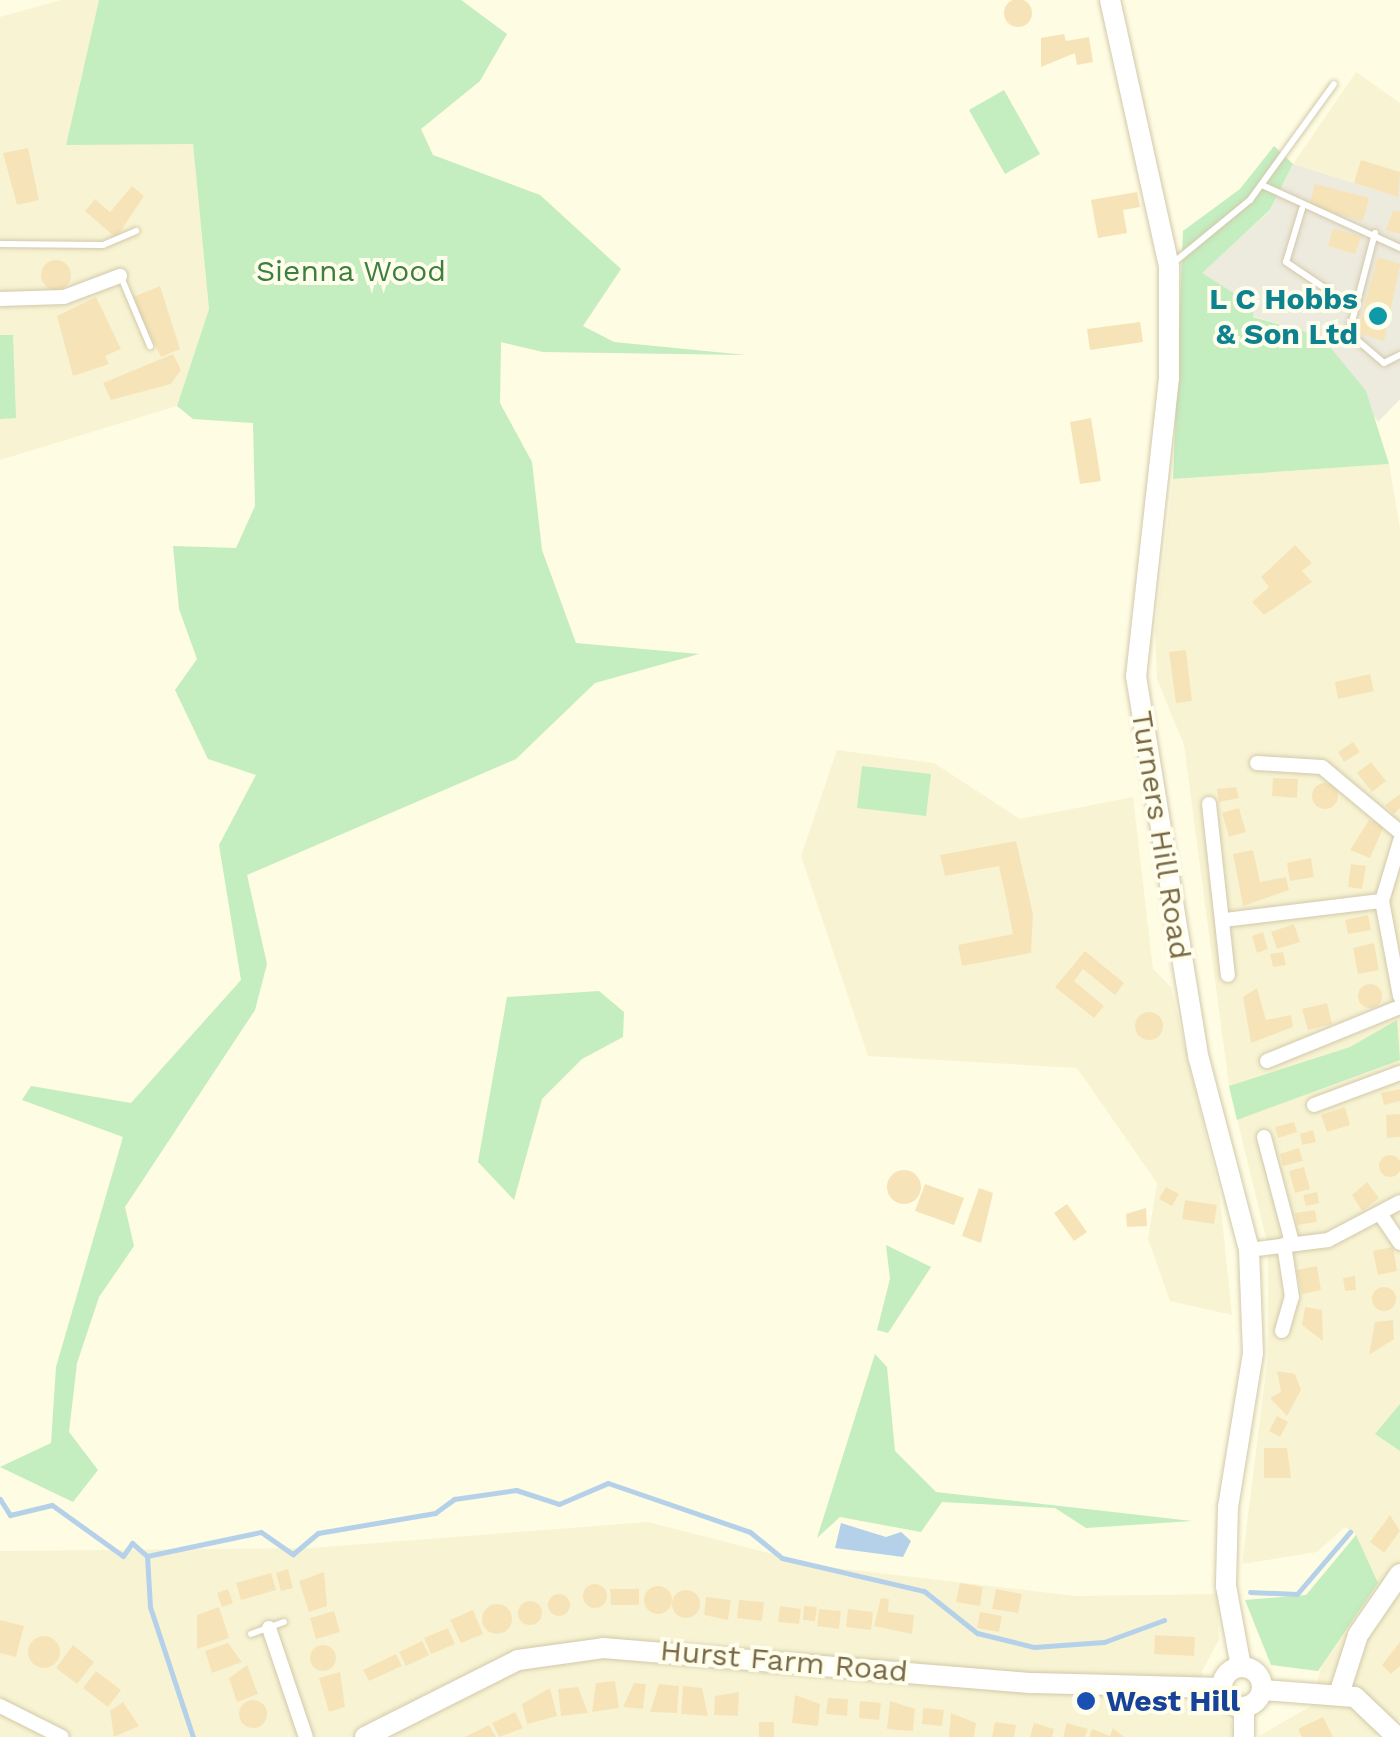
<!DOCTYPE html>
<html>
<head>
<meta charset="utf-8">
<style>
  body { margin:0 }
  #map { position:relative; width:1400px; height:1737px; overflow:hidden; background:#fefce3; font-family:"Work Sans",sans-serif }
  div>[style] { position:absolute }
  .residential>* { inset:0; background:#f8f4d3 }
  .industrial>* { inset:0; background:#edeade }
  .green>* { inset:0; background:#c4edc0 }
  .water>* { inset:0; background:#b5d1e9 }
  .stream>* { height:5px; margin:-2.5px; padding:0 2.5px; transform-origin:2.5px; border-radius:2.5px; background:#b5d1e9 }
  .building>* { inset:0; background:#f6e4b8 }
  .round { border-radius:50% }
  .roads { filter:drop-shadow(0 0 2px #d2c9aa) drop-shadow(0 0 2px #d2c9aa) }
  .lane>* { height:6px; margin:-3px; padding:0 3px; transform-origin:3px; border-radius:3px; background:#fff }
  .street>* { height:14px; margin:-7px; padding:0 7px; transform-origin:7px; border-radius:7px; background:#fff }
  .secondary>* { height:20px; margin:-10px; padding:0 10px; transform-origin:10px; border-radius:10px; background:#fff }
  .secondary>.ring { margin:-10px; padding:0; box-sizing:content-box; background:none; border:20px solid #fff; border-radius:50% }
  .dots>* { width:28px; height:28px; translate:-50% -50%; box-sizing:border-box; border:5px solid #fffdeb; border-radius:50% }
  span { translate:-50% -50%; white-space:nowrap; text-align:center; line-height:1.15; -webkit-text-stroke:8px #fffdeb; paint-order:stroke }
  .park-label { font-size:30px; color:#3d803e }
  .culture-label { font-size:30px; color:#0d838f; font-weight:700 }
  .right { translate:-100% -50%; text-align:right }
  .street-label { font-size:30px; color:#786846 }
  .transit-label { font-size:30px; color:#164399; font-weight:700 }
  .left { translate:0 -50%; text-align:left }
</style>
</head>
<body>
<div id="map">
  <div class="residential">
    <i style="clip-path:polygon(61px 0,99px 0,66px 144px,193px 144px,209px 309px,177px 406px,0 460px,0 17px)"></i>
    <i style="clip-path:polygon(1356px 72px,1400px 103px,1400px 172px,1387px 169px,1379px 191px,1293px 164px)"></i>
    <i style="clip-path:polygon(1389px 464px,1400px 528px,1400px 1720px,1374px 1737px,1257px 1737px,1311px 1706px,1356px 1535px,1345px 1527px,1317px 1552px,1242px 1564px,1268px 1355px,1268px 1246px,1229px 1086px,1184px 745px,1157px 679px,1155px 631px,1173px 479px)"></i>
    <i style="clip-path:polygon(837px 750px,934px 763px,1020px 819px,1133px 797px,1153px 969px,1171px 987px,1219px 1190px,1232px 1315px,1170px 1301px,1148px 1239px,1157px 1183px,1077px 1068px,868px 1056px,801px 856px)"></i>
    <i style="clip-path:polygon(648px 1522px,819px 1566px,1075px 1596px,1217px 1594px,1219px 1640px,1202px 1671px,1203px 1700px,1230px 1719px,1236px 1737px,0 1737px,0 1551px,311px 1548px)"></i>
  </div>
  <div class="industrial">
    <i style="clip-path:polygon(1293px 164px,1379px 191px,1387px 168px,1400px 173px,1400px 399px,1378px 422px,1321px 336px,1252px 316px,1201px 273px,1270px 211px)"></i>
  </div>
  <div class="green">
    <i style="clip-path:polygon(99px 0,461px 0,507px 34px,480px 81px,421px 129px,433px 155px,540px 195px,621px 269px,583px 326px,614px 342px,746px 355px,543px 352px,501px 342px,500px 403px,532px 462px,542px 550px,576px 643px,699px 654px,595px 683px,516px 759px,247px 875px,267px 964px,255px 1010px,125px 1207px,134px 1246px,99px 1297px,77px 1363px,69px 1432px,98px 1470px,73px 1502px,0 1467px,51px 1443px,56px 1367px,123px 1137px,22px 1100px,31px 1086px,131px 1103px,241px 980px,219px 845px,256px 775px,208px 759px,175px 690px,197px 659px,179px 609px,173px 546px,236px 548px,255px 506px,253px 423px,193px 419px,177px 406px,209px 309px,193px 144px,66px 145px)"></i>
    <i style="clip-path:polygon(1004px 90px,1040px 154px,1005px 174px,969px 110px)"></i>
    <i style="clip-path:polygon(1274px 146px,1293px 164px,1270px 210px,1202px 273px,1254px 306px,1253px 317px,1321px 336px,1366px 391px,1389px 464px,1173px 479px,1183px 231px,1240px 189px)"></i>
    <i style="clip-path:polygon(0 335px,13px 335px,16px 418px,0 419px)"></i>
    <i style="clip-path:polygon(862px 766px,931px 774px,926px 816px,857px 808px)"></i>
    <i style="clip-path:polygon(599px 991px,624px 1012px,623px 1037px,582px 1059px,542px 1099px,514px 1200px,478px 1162px,507px 997px)"></i>
    <i style="clip-path:polygon(1397px 1020px,1400px 1060px,1237px 1120px,1229px 1086px,1350px 1047px)"></i>
    <i style="clip-path:polygon(886px 1245px,931px 1267px,888px 1333px,877px 1330px,890px 1279px)"></i>
    <i style="clip-path:polygon(875px 1354px,887px 1367px,895px 1451px,936px 1492px,1192px 1521px,1086px 1528px,1055px 1508px,942px 1502px,921px 1532px,840px 1517px,817px 1538px)"></i>
    <i style="clip-path:polygon(1400px 1404px,1400px 1451px,1375px 1434px)"></i>
    <i style="clip-path:polygon(1356px 1535px,1378px 1583px,1318px 1671px,1271px 1665px,1245px 1600px,1306px 1595px)"></i>
  </div>
  <div class="water">
    <i style="clip-path:polygon(841px 1523px,886px 1537px,901px 1532px,911px 1541px,903px 1557px,835px 1548px)"></i>
  </div>
  <div class="stream">
    <i style="left:0;top:1499px;width:19px;rotate:58deg"></i>
    <i style="left:10px;top:1515px;width:43px;rotate:-13.4deg"></i>
    <i style="left:52px;top:1505px;width:87px;rotate:35.7deg"></i>
    <i style="left:123px;top:1556px;width:16px;rotate:-55deg"></i>
    <i style="left:132px;top:1543px;width:20px;rotate:41deg"></i>
    <i style="left:147px;top:1556px;width:51px;rotate:86.6deg"></i>
    <i style="left:150px;top:1607px;width:137px;rotate:71.7deg"></i>
    <i style="left:147px;top:1556px;width:116px;rotate:-11.9deg"></i>
    <i style="left:261px;top:1532px;width:39px;rotate:35deg"></i>
    <i style="left:293px;top:1554px;width:33px;rotate:-40deg"></i>
    <i style="left:318px;top:1533px;width:119px;rotate:-9.7deg"></i>
    <i style="left:435px;top:1513px;width:24px;rotate:-36deg"></i>
    <i style="left:454px;top:1499px;width:63px;rotate:-8.3deg"></i>
    <i style="left:516px;top:1490px;width:45px;rotate:18deg"></i>
    <i style="left:559px;top:1504px;width:53px;rotate:-23.2deg"></i>
    <i style="left:608px;top:1483px;width:150px;rotate:19deg"></i>
    <i style="left:750px;top:1532px;width:41px;rotate:39.1deg"></i>
    <i style="left:782px;top:1558px;width:146px;rotate:13.1deg"></i>
    <i style="left:924px;top:1591px;width:68px;rotate:38.4deg"></i>
    <i style="left:977px;top:1633px;width:59px;rotate:13.8deg"></i>
    <i style="left:1034px;top:1647px;width:70px;rotate:-4.1deg"></i>
    <i style="left:1104px;top:1642px;width:64px;rotate:-20.1deg"></i>
    <i style="left:1250px;top:1592px;width:47px;rotate:2.4deg"></i>
    <i style="left:1297px;top:1594px;width:82px;rotate:-49.5deg"></i>
  </div>
  <div class="building">
    <i class="round" style="left:1004px;top:-1px;width:28px;height:28px"></i>
    <i style="clip-path:polygon(1064px 34px,1066px 41px,1089px 37px,1093px 62px,1077px 65px,1075px 53px,1041px 67px,1041px 38px)"></i>
    <i style="clip-path:polygon(28px 148px,39px 200px,17px 205px,3px 153px)"></i>
    <i style="clip-path:polygon(1361px 160px,1400px 172px,1398px 197px,1354px 183px)"></i>
    <i style="clip-path:polygon(1315px 184px,1369px 198px,1363px 221px,1309px 206px)"></i>
    <i style="clip-path:polygon(132px 186px,144px 196px,116px 238px,85px 211px,95px 199px,110px 212px)"></i>
    <i style="clip-path:polygon(1137px 192px,1140px 207px,1123px 210px,1127px 233px,1098px 238px,1091px 200px)"></i>
    <i style="clip-path:polygon(1393px 210px,1400px 212px,1400px 234px,1386px 230px)"></i>
    <i style="clip-path:polygon(1333px 228px,1361px 237px,1355px 254px,1328px 246px)"></i>
    <i style="clip-path:polygon(1378px 257px,1400px 264px,1384px 341px,1357px 333px)"></i>
    <i class="round" style="left:41px;top:260px;width:30px;height:30px"></i>
    <i style="clip-path:polygon(160px 286px,180px 349px,161px 357px,131px 298px)"></i>
    <i style="clip-path:polygon(96px 297px,121px 349px,105px 356px,109px 364px,73px 376px,57px 316px)"></i>
    <i style="clip-path:polygon(1140px 322px,1143px 342px,1090px 350px,1087px 329px)"></i>
    <i style="clip-path:polygon(173px 354px,181px 370px,171px 384px,111px 400px,103px 383px)"></i>
    <i style="clip-path:polygon(1091px 418px,1101px 481px,1080px 484px,1070px 422px)"></i>
    <i style="clip-path:polygon(1295px 545px,1312px 563px,1302px 571px,1312px 582px,1264px 615px,1252px 602px,1269px 587px,1261px 577px)"></i>
    <i style="clip-path:polygon(1186px 650px,1192px 701px,1176px 703px,1169px 652px)"></i>
    <i style="clip-path:polygon(1370px 674px,1374px 691px,1338px 699px,1335px 682px)"></i>
    <i style="clip-path:polygon(1353px 742px,1360px 752px,1344px 762px,1338px 752px)"></i>
    <i style="clip-path:polygon(1371px 762px,1386px 781px,1372px 792px,1357px 773px)"></i>
    <i style="clip-path:polygon(1273px 778px,1298px 779px,1297px 798px,1272px 796px)"></i>
    <i class="round" style="left:1312px;top:783px;width:26px;height:26px"></i>
    <i style="clip-path:polygon(1236px 787px,1239px 798px,1219px 802px,1217px 789px)"></i>
    <i style="clip-path:polygon(1400px 794px,1400px 808px,1394px 814px,1385px 805px)"></i>
    <i style="clip-path:polygon(1239px 808px,1246px 832px,1229px 837px,1222px 813px)"></i>
    <i style="clip-path:polygon(1369px 820px,1384px 826px,1370px 858px,1350px 850px)"></i>
    <i style="clip-path:polygon(1016px 841px,1033px 914px,1031px 953px,962px 966px,958px 945px,1013px 934px,1007px 903px,999px 866px,945px 876px,940px 855px)"></i>
    <i style="clip-path:polygon(1253px 850px,1260px 882px,1286px 877px,1289px 890px,1243px 906px,1233px 854px)"></i>
    <i style="clip-path:polygon(1311px 858px,1314px 877px,1290px 881px,1287px 863px)"></i>
    <i style="clip-path:polygon(1351px 864px,1366px 866px,1362px 889px,1348px 887px)"></i>
    <i style="clip-path:polygon(1368px 915px,1371px 930px,1348px 934px,1345px 920px)"></i>
    <i style="clip-path:polygon(1294px 924px,1300px 942px,1277px 949px,1271px 932px)"></i>
    <i style="clip-path:polygon(1263px 932px,1268px 949px,1257px 953px,1252px 936px)"></i>
    <i style="clip-path:polygon(1374px 943px,1379px 970px,1358px 974px,1353px 948px)"></i>
    <i style="clip-path:polygon(1085px 951px,1124px 983px,1115px 995px,1083px 969px,1074px 981px,1104px 1006px,1094px 1018px,1055px 987px)"></i>
    <i style="clip-path:polygon(1283px 952px,1286px 965px,1273px 967px,1270px 954px)"></i>
    <i class="round" style="left:1358px;top:984px;width:24px;height:24px"></i>
    <i style="clip-path:polygon(1257px 988px,1266px 1020px,1291px 1015px,1293px 1027px,1251px 1043px,1243px 997px)"></i>
    <i style="clip-path:polygon(1327px 1003px,1332px 1024px,1308px 1030px,1302px 1009px)"></i>
    <i class="round" style="left:1135px;top:1012px;width:28px;height:28px"></i>
    <i style="clip-path:polygon(1400px 1089px,1400px 1101px,1384px 1105px,1381px 1093px)"></i>
    <i style="clip-path:polygon(1345px 1107px,1350px 1125px,1327px 1132px,1321px 1115px)"></i>
    <i style="clip-path:polygon(1400px 1114px,1400px 1137px,1387px 1138px,1386px 1115px)"></i>
    <i style="clip-path:polygon(1294px 1122px,1297px 1132px,1278px 1138px,1275px 1127px)"></i>
    <i style="clip-path:polygon(1313px 1130px,1316px 1142px,1302px 1145px,1300px 1134px)"></i>
    <i style="clip-path:polygon(1299px 1148px,1303px 1161px,1283px 1166px,1280px 1154px)"></i>
    <i class="round" style="left:1379px;top:1155px;width:22px;height:22px"></i>
    <i style="clip-path:polygon(1304px 1167px,1310px 1189px,1295px 1193px,1289px 1171px)"></i>
    <i class="round" style="left:887px;top:1170px;width:34px;height:34px"></i>
    <i style="clip-path:polygon(1367px 1182px,1379px 1198px,1362px 1211px,1352px 1195px)"></i>
    <i style="clip-path:polygon(925px 1184px,964px 1198px,954px 1225px,915px 1211px)"></i>
    <i style="clip-path:polygon(1166px 1187px,1179px 1194px,1172px 1206px,1159px 1199px)"></i>
    <i style="clip-path:polygon(979px 1188px,993px 1193px,981px 1243px,962px 1236px)"></i>
    <i style="clip-path:polygon(1317px 1192px,1319px 1203px,1306px 1206px,1303px 1195px)"></i>
    <i style="clip-path:polygon(1185px 1200px,1217px 1205px,1214px 1224px,1182px 1219px)"></i>
    <i style="clip-path:polygon(1067px 1204px,1087px 1232px,1074px 1241px,1054px 1213px)"></i>
    <i style="clip-path:polygon(1146px 1208px,1147px 1226px,1127px 1227px,1126px 1214px)"></i>
    <i style="clip-path:polygon(1315px 1210px,1317px 1222px,1297px 1225px,1295px 1213px)"></i>
    <i style="clip-path:polygon(1393px 1247px,1397px 1271px,1378px 1275px,1373px 1251px)"></i>
    <i style="clip-path:polygon(1317px 1266px,1321px 1290px,1302px 1294px,1297px 1270px)"></i>
    <i style="clip-path:polygon(1355px 1276px,1356px 1290px,1345px 1291px,1343px 1278px)"></i>
    <i class="round" style="left:1372px;top:1287px;width:24px;height:24px"></i>
    <i style="clip-path:polygon(1305px 1307px,1322px 1310px,1323px 1341px,1302px 1325px)"></i>
    <i style="clip-path:polygon(1393px 1320px,1394px 1339px,1369px 1355px,1375px 1322px)"></i>
    <i style="clip-path:polygon(1277px 1371px,1295px 1374px,1301px 1390px,1287px 1416px,1270px 1398px,1281px 1392px)"></i>
    <i style="clip-path:polygon(1277px 1416px,1288px 1422px,1280px 1437px,1269px 1431px)"></i>
    <i style="clip-path:polygon(1264px 1448px,1287px 1448px,1291px 1478px,1264px 1478px)"></i>
    <i style="clip-path:polygon(1390px 1515px,1400px 1531px,1384px 1553px,1370px 1542px)"></i>
    <i style="clip-path:polygon(288px 1569px,293px 1588px,281px 1591px,276px 1573px)"></i>
    <i style="clip-path:polygon(324px 1572px,327px 1606px,309px 1612px,299px 1581px)"></i>
    <i style="clip-path:polygon(271px 1573px,276px 1590px,241px 1600px,236px 1583px)"></i>
    <i style="clip-path:polygon(960px 1583px,983px 1587px,980px 1606px,956px 1602px)"></i>
    <i class="round" style="left:583px;top:1584px;width:24px;height:24px"></i>
    <i class="round" style="left:644px;top:1586px;width:28px;height:28px"></i>
    <i style="clip-path:polygon(228px 1589px,233px 1603px,222px 1607px,217px 1593px)"></i>
    <i style="clip-path:polygon(610px 1589px,639px 1589px,639px 1605px,611px 1605px)"></i>
    <i style="clip-path:polygon(996px 1589px,1022px 1594px,1018px 1613px,992px 1609px)"></i>
    <i class="round" style="left:672px;top:1590px;width:28px;height:28px"></i>
    <i class="round" style="left:548px;top:1594px;width:22px;height:22px"></i>
    <i style="clip-path:polygon(706px 1597px,731px 1600px,728px 1620px,704px 1615px)"></i>
    <i style="clip-path:polygon(881px 1598px,889px 1599px,888px 1612px,914px 1615px,912px 1634px,874px 1626px)"></i>
    <i style="clip-path:polygon(739px 1600px,764px 1602px,762px 1621px,737px 1618px)"></i>
    <i class="round" style="left:518px;top:1601px;width:24px;height:24px"></i>
    <i class="round" style="left:482px;top:1604px;width:30px;height:30px"></i>
    <i style="clip-path:polygon(780px 1606px,801px 1609px,799px 1624px,778px 1622px)"></i>
    <i style="clip-path:polygon(804px 1606px,817px 1607px,815px 1621px,803px 1620px)"></i>
    <i style="clip-path:polygon(219px 1607px,229px 1638px,197px 1649px,197px 1615px)"></i>
    <i style="clip-path:polygon(819px 1609px,841px 1611px,839px 1629px,817px 1626px)"></i>
    <i style="clip-path:polygon(848px 1609px,873px 1612px,871px 1630px,846px 1627px)"></i>
    <i style="clip-path:polygon(473px 1610px,483px 1634px,461px 1643px,450px 1620px)"></i>
    <i style="clip-path:polygon(334px 1611px,340px 1632px,316px 1639px,310px 1618px)"></i>
    <i style="clip-path:polygon(980px 1612px,1002px 1616px,999px 1632px,977px 1628px)"></i>
    <i style="clip-path:polygon(0 1620px,24px 1626px,16px 1657px,0 1653px)"></i>
    <i style="clip-path:polygon(448px 1628px,455px 1644px,431px 1654px,424px 1638px)"></i>
    <i style="clip-path:polygon(1155px 1635px,1195px 1637px,1194px 1656px,1154px 1654px)"></i>
    <i class="round" style="left:28px;top:1636px;width:32px;height:32px"></i>
    <i style="clip-path:polygon(422px 1641px,429px 1655px,406px 1666px,399px 1652px)"></i>
    <i style="clip-path:polygon(1400px 1642px,1400px 1666px,1391px 1674px,1382px 1665px)"></i>
    <i style="clip-path:polygon(228px 1643px,242px 1662px,212px 1673px,205px 1651px)"></i>
    <i class="round" style="left:310px;top:1645px;width:26px;height:26px"></i>
    <i style="clip-path:polygon(73px 1645px,94px 1662px,77px 1684px,56px 1668px)"></i>
    <i style="clip-path:polygon(396px 1654px,402px 1666px,369px 1681px,363px 1670px)"></i>
    <i style="clip-path:polygon(247px 1665px,258px 1694px,237px 1702px,229px 1678px)"></i>
    <i style="clip-path:polygon(96px 1671px,121px 1690px,108px 1707px,83px 1688px)"></i>
    <i style="clip-path:polygon(340px 1672px,345px 1707px,329px 1712px,319px 1678px)"></i>
    <i style="clip-path:polygon(615px 1681px,619px 1708px,592px 1712px,596px 1683px)"></i>
    <i style="clip-path:polygon(634px 1683px,646px 1684px,643px 1709px,623px 1707px)"></i>
    <i style="clip-path:polygon(659px 1684px,679px 1686px,677px 1713px,650px 1712px)"></i>
    <i style="clip-path:polygon(683px 1686px,702px 1688px,708px 1716px,681px 1714px)"></i>
    <i style="clip-path:polygon(578px 1687px,588px 1713px,561px 1716px,558px 1689px)"></i>
    <i style="clip-path:polygon(550px 1688px,557px 1716px,527px 1724px,522px 1704px)"></i>
    <i style="clip-path:polygon(739px 1692px,738px 1716px,714px 1715px,715px 1696px)"></i>
    <i style="clip-path:polygon(795px 1695px,820px 1704px,818px 1726px,792px 1723px)"></i>
    <i style="clip-path:polygon(828px 1698px,848px 1699px,847px 1716px,826px 1714px)"></i>
    <i class="round" style="left:239px;top:1700px;width:28px;height:28px"></i>
    <i style="clip-path:polygon(860px 1701px,881px 1703px,879px 1720px,859px 1718px)"></i>
    <i style="clip-path:polygon(890px 1701px,915px 1709px,913px 1731px,887px 1729px)"></i>
    <i style="clip-path:polygon(123px 1702px,139px 1726px,114px 1737px,110px 1711px)"></i>
    <i style="clip-path:polygon(923px 1708px,944px 1710px,942px 1726px,922px 1724px)"></i>
    <i style="clip-path:polygon(515px 1712px,523px 1728px,499px 1737px,492px 1723px)"></i>
    <i style="clip-path:polygon(951px 1713px,976px 1723px,974px 1737px,949px 1737px)"></i>
    <i style="clip-path:polygon(1323px 1717px,1333px 1737px,1302px 1737px,1298px 1729px)"></i>
    <i style="clip-path:polygon(759px 1722px,774px 1722px,774px 1737px,759px 1737px)"></i>
    <i style="clip-path:polygon(995px 1722px,1016px 1725px,1014px 1737px,992px 1737px)"></i>
    <i style="clip-path:polygon(1034px 1723px,1054px 1729px,1052px 1737px,1030px 1737px)"></i>
    <i style="clip-path:polygon(1067px 1723px,1088px 1729px,1085px 1737px,1063px 1737px)"></i>
    <i style="clip-path:polygon(489px 1725px,496px 1737px,465px 1737px)"></i>
    <i style="clip-path:polygon(1113px 1728px,1124px 1737px,1089px 1737px,1092px 1729px,1110px 1736px)"></i>
  </div>
  <div class="roads">
    <div class="lane">
      <i style="left:1262px;top:185px;width:152px;rotate:24.5deg"></i>
      <i style="left:1302px;top:209px;width:55px;rotate:106.8deg"></i>
      <i style="left:1286px;top:262px;width:52px;rotate:34deg"></i>
      <i style="left:1375px;top:233px;width:103px;rotate:104.6deg"></i>
      <i style="left:1349px;top:333px;width:46px;rotate:40.6deg"></i>
      <i style="left:1384px;top:363px;width:18px;rotate:-27deg"></i>
      <i style="left:0;top:244px;width:103px;rotate:0.6deg"></i>
      <i style="left:103px;top:245px;width:36px;rotate:-23deg"></i>
      <i style="left:1172px;top:264px;width:101px;rotate:-39.4deg"></i>
      <i style="left:1250px;top:200px;width:143px;rotate:-54.1deg"></i>
      <i style="left:121px;top:277px;width:75px;rotate:67.2deg"></i>
      <i style="left:251px;top:1634px;width:35px;rotate:-20deg"></i>
    </div>
    <div class="street">
      <i style="left:0;top:299px;width:64px;rotate:-1.8deg"></i>
      <i style="left:64px;top:297px;width:60px;rotate:-20.6deg"></i>
      <i style="left:1257px;top:763px;width:65px;rotate:3.5deg"></i>
      <i style="left:1322px;top:767px;width:102px;rotate:39.8deg"></i>
      <i style="left:1209px;top:804px;width:172px;rotate:83.7deg"></i>
      <i style="left:1400px;top:841px;width:63px;rotate:106.7deg"></i>
      <i style="left:1382px;top:901px;width:97px;rotate:79.3deg"></i>
      <i style="left:1224px;top:920px;width:159px;rotate:-6.9deg"></i>
      <i style="left:1267px;top:1061px;width:144px;rotate:-22.1deg"></i>
      <i style="left:1314px;top:1105px;width:92px;rotate:-20.4deg"></i>
      <i style="left:1264px;top:1137px;width:109px;rotate:75.1deg"></i>
      <i style="left:1383px;top:1218px;width:30px;rotate:56deg"></i>
      <i style="left:1249px;top:1250px;width:80px;rotate:-7.2deg"></i>
      <i style="left:1328px;top:1240px;width:81px;rotate:-27.8deg"></i>
      <i style="left:1282px;top:1331px;width:35px;rotate:-74deg"></i>
      <i style="left:1292px;top:1297px;width:53px;rotate:-98.7deg"></i>
      <i style="left:269px;top:1628px;width:115px;rotate:71.3deg"></i>
      <i style="left:0;top:1706px;width:69px;rotate:26.6deg"></i>
    </div>
    <div class="secondary">
      <i style="left:1110px;top:0;width:272px;rotate:77.5deg"></i>
      <i style="left:1169px;top:266px;width:112px;rotate:90deg"></i>
      <i style="left:1169px;top:378px;width:300px;rotate:96.3deg"></i>
      <i style="left:1136px;top:676px;width:388px;rotate:80.7deg"></i>
      <i style="left:1199px;top:1059px;width:197px;rotate:75.3deg"></i>
      <i style="left:1249px;top:1250px;width:103px;rotate:87.8deg"></i>
      <i style="left:1253px;top:1353px;width:156px;rotate:99.2deg"></i>
      <i style="left:1228px;top:1507px;width:79px;rotate:91.5deg"></i>
      <i style="left:1226px;top:1586px;width:82px;rotate:79.5deg"></i>
      <i class="ring" style="left:1222px;top:1667px;width:20px;height:20px"></i>
      <i style="left:1263px;top:1690px;width:92px;rotate:4.4deg"></i>
      <i style="left:1355px;top:1697px;width:58px;rotate:43.6deg"></i>
      <i style="left:1339px;top:1694px;width:62px;rotate:-72.1deg"></i>
      <i style="left:1358px;top:1635px;width:74px;rotate:-55.5deg"></i>
      <i style="left:1244px;top:1708px;width:29px;rotate:90deg"></i>
      <i style="left:365px;top:1737px;width:171px;rotate:-26.7deg"></i>
      <i style="left:518px;top:1660px;width:86px;rotate:-8deg"></i>
      <i style="left:603px;top:1648px;width:431px;rotate:4.7deg"></i>
      <i style="left:1033px;top:1683px;width:189px;rotate:1.5deg"></i>
    </div>
  </div>
  <div class="dots">
    <i style="left:1378px;top:316px;background:#0f9aa8"></i>
    <i style="left:1086px;top:1701px;background:#1a4fb4"></i>
  </div>
  <div class="park-label">
    <span style="left:351px;top:271px">Sienna Wood</span>
  </div>
  <div class="culture-label">
    <span class="right" style="left:1358px;top:316px">L C Hobbs<br>&amp; Son Ltd</span>
  </div>
  <div class="street-label">
    <span style="left:1161px;top:835px;rotate:81deg">Turners Hill Road</span>
    <span style="left:784px;top:1661px;rotate:5deg">Hurst Farm Road</span>
  </div>
  <div class="transit-label">
    <span class="left" style="left:1106px;top:1701px">West Hill</span>
  </div>
</div>
</body>
</html>
